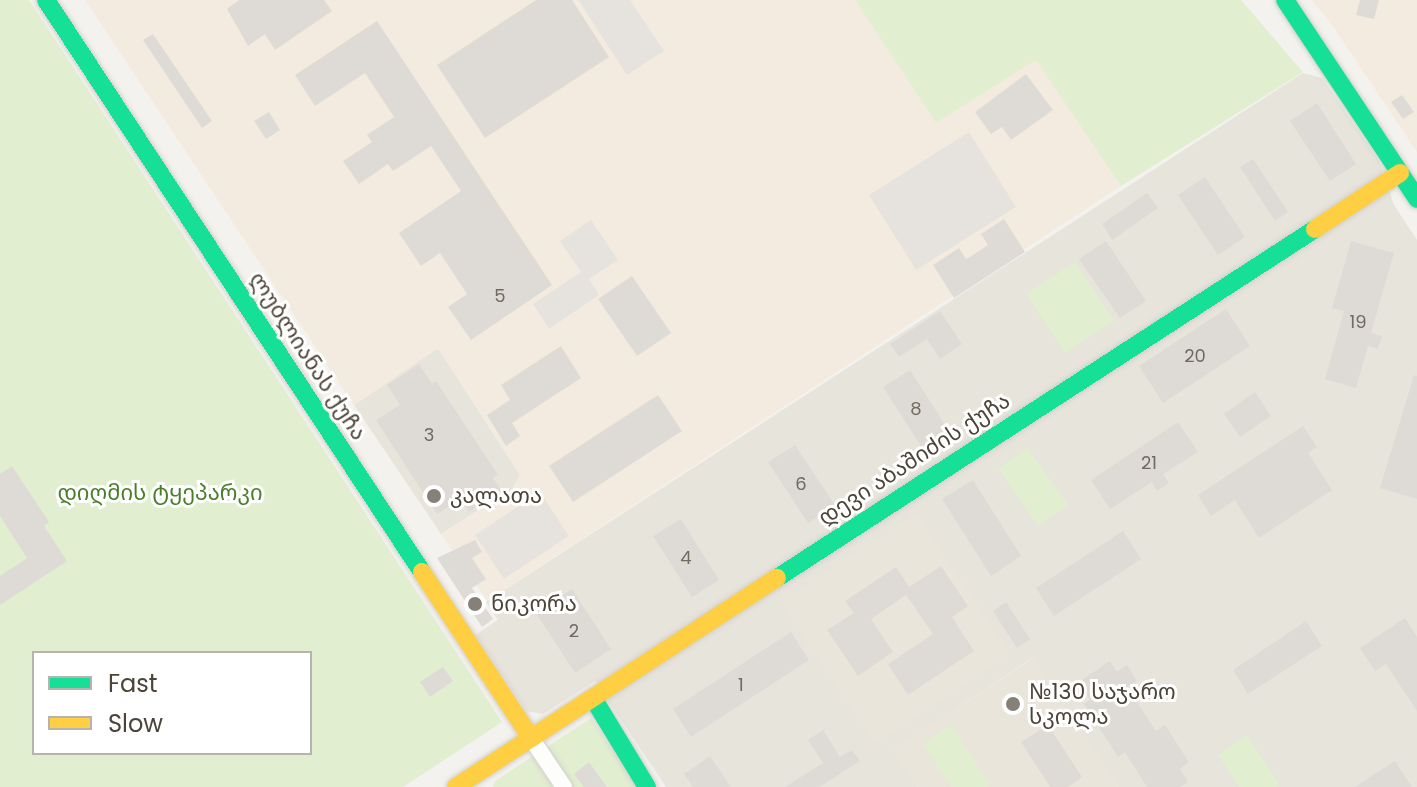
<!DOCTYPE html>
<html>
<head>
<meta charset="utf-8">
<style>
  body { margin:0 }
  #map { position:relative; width:1417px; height:787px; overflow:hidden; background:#f4f2ee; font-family:Poppins,"Noto Sans Georgian",sans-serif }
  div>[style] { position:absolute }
  .residential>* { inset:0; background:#e7e4dc }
  .commercial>* { inset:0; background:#f3ebdf }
  .education>* { inset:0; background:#eae5da }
  .green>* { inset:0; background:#e1eecf }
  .parking>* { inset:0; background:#e6e3df }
  .building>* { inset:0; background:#dedbd6 }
  .roads { filter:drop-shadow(0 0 2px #d2d0cb) drop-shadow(0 0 2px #d2d0cb) }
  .street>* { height:16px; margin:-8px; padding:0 8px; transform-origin:8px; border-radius:8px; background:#fdfdfc }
  .fast>* { height:18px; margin:-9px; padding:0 9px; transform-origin:9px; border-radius:9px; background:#16e098 }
  .slow>* { height:18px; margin:-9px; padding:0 9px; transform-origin:9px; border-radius:9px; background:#ffcf43 }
  .dots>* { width:22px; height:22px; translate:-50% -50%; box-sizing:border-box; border:4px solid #fff; border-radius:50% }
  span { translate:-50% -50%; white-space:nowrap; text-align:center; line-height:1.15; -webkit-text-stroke:6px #fff; paint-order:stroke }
  .number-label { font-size:18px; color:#706a61 }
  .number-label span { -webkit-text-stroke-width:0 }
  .street-label { font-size:22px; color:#4b4439 }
  .park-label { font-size:22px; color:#4a7f2a }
  .poi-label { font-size:22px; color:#4b4439 }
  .left { translate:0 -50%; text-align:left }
  .legend { position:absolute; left:32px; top:651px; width:280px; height:104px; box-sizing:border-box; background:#fff; border:2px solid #b7b4b0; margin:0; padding:10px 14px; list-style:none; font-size:24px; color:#4b4439 }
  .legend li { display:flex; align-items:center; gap:16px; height:40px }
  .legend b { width:40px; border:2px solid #b7b4b0 }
</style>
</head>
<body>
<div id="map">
  <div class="residential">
    <i style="clip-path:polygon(1303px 73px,1322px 78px,1379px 161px,1394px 205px,1417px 240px,1417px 787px,1118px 787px,1032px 658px,894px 750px,918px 787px,666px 787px,595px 681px,543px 714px,526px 711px,475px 635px,498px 620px,486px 602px)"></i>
    <i style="clip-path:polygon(438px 348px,520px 475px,512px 489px,441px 534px,354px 405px)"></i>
  </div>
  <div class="commercial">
    <i style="clip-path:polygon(85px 0,855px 0,936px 123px,1036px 60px,1121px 186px,487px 601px,441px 534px,512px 489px,520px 475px,438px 348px,354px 405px)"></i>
    <i style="clip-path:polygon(1311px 0,1417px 0,1417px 152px,1330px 22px)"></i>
  </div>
  <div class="education">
    <i style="clip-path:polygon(916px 514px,1009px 654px,875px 743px,782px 603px)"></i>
    <i style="clip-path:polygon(1033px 658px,1118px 787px,918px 787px,893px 750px)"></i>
  </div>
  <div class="green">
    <i style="clip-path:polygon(evenodd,0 0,29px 0,502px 722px,403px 787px,0 787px,0 0,34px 653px,310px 653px,310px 753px,34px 753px,34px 653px)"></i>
    <i style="clip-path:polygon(855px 0,1241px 0,1303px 72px,1121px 186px,1036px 60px,936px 123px)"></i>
    <i style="clip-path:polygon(1075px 262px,1114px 321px,1065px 353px,1026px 294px)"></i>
    <i style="clip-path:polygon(1028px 448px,1068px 505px,1038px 526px,998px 468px)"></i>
    <i style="clip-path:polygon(591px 718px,637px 787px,493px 787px,495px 781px)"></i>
    <i style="clip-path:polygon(951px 725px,990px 784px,987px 787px,951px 787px,923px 744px)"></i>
    <i style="clip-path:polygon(1247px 735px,1280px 785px,1277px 787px,1239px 787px,1218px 755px)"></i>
  </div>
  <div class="parking">
    <i style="clip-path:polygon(578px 0,630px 0,664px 51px,627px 75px)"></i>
    <i style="clip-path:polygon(969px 132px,1016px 207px,916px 270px,869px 195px)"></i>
    <i style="clip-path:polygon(591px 220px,618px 260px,589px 279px,599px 295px,549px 329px,533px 304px,581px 272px,560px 241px)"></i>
    <i style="clip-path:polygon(540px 492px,569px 536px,504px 579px,475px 535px)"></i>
  </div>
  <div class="building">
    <i style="clip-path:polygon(239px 0,324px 0,332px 11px,275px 50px,265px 34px,248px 46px,227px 9px)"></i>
    <i style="clip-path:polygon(536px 0,572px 0,609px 57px,485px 138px,437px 65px)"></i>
    <i style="clip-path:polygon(1360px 0,1379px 0,1374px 19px,1356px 15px)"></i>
    <i style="clip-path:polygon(377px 21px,552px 285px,471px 340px,448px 307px,467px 294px,440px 253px,421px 266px,399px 233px,461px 191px,431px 146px,393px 171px,388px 164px,359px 184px,343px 161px,372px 142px,367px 135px,394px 117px,365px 73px,315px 106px,295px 75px)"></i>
    <i style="clip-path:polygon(153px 34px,212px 121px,202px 128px,143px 40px)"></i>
    <i style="clip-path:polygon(1026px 74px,1053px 110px,1011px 140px,1002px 127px,991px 134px,975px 112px)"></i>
    <i style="clip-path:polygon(1402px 95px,1414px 112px,1403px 119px,1391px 102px)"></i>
    <i style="clip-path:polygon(1317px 103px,1356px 164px,1330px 181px,1290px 121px)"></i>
    <i style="clip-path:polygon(269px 112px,280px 130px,266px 139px,254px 121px)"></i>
    <i style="clip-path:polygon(1253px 159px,1288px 212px,1275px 221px,1240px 167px)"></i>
    <i style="clip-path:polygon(1205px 177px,1245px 237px,1218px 255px,1178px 195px)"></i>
    <i style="clip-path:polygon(1147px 193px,1158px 208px,1112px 240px,1102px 224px)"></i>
    <i style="clip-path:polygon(1004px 219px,1025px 252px,954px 298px,933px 265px,959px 248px,966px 259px,976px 253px,988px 245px,981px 234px)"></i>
    <i style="clip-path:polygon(1106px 241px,1146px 301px,1120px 318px,1079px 259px)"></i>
    <i style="clip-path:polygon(1351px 241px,1394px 253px,1371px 333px,1382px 336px,1378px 349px,1368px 346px,1356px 388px,1325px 379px,1344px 311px,1332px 308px)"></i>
    <i style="clip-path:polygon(632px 276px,671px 333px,637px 356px,598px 299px)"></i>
    <i style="clip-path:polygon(1226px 309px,1250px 346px,1163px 403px,1139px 366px)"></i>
    <i style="clip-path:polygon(940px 311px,962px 344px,940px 359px,927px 339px,899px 357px,890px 344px)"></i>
    <i style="clip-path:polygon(561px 346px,581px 378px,512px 423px,520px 436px,506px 446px,487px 415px,510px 400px,501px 385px)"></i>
    <i style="clip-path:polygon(419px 364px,432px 384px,436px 381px,498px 475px,493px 478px,501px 490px,469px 512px,461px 499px,437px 514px,376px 420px,400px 405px,387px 385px)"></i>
    <i style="clip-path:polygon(910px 370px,949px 431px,922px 448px,883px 387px)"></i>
    <i style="clip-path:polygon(1414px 375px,1417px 376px,1417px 499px,1380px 488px)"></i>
    <i style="clip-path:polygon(1255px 392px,1271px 416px,1240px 437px,1224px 414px)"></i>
    <i style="clip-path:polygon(658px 395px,682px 431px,573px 502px,549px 466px)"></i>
    <i style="clip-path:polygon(1178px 422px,1198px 452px,1163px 474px,1169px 483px,1157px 491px,1152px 482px,1110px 509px,1091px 480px)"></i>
    <i style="clip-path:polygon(1303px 426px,1317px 447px,1308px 453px,1332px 490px,1259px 538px,1235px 500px,1211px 516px,1198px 495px)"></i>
    <i style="clip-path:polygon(795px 445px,835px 505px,808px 523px,768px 462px)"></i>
    <i style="clip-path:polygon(12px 466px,49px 522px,44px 526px,67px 561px,0 605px,0 576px,27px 558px,0 516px,0 474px)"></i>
    <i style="clip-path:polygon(973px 480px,1021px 556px,991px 576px,942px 499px)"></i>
    <i style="clip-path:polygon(681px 519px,719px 580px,692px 597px,653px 536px)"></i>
    <i style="clip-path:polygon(1123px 531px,1141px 559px,1054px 616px,1036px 588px)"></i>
    <i style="clip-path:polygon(475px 540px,482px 552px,472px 558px,486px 579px,472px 588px,493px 619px,482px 627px,437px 558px)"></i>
    <i style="clip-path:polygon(941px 566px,968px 606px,952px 617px,974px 651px,908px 695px,888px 664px,933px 634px,906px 595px,871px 619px,893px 652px,858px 676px,827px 630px,854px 613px,845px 601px,896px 567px,909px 587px)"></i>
    <i style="clip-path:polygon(572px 589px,611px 649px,575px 673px,536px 613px)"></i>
    <i style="clip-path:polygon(1006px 602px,1030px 639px,1017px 648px,993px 611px)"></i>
    <i style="clip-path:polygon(1405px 618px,1417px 637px,1417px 711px,1386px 664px,1375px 671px,1360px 648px)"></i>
    <i style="clip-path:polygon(1306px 621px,1322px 646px,1248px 694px,1233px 670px)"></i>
    <i style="clip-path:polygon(791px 632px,809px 660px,691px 737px,673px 709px)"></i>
    <i style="clip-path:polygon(1110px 661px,1117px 672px,1127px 665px,1137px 681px,1127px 687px,1156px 731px,1165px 725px,1189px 762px,1180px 769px,1188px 782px,1180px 787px,1147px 787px,1125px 752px,1118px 757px,1084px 704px,1090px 700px,1079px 682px)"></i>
    <i style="clip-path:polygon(443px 667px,453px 681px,430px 697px,420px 682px)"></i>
    <i style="clip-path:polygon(1048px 725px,1082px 777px,1068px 787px,1050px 787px,1021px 742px)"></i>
    <i style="clip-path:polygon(823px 730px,840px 757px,852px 750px,860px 761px,819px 787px,785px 787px,823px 763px,808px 740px)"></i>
    <i style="clip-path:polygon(710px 756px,731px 787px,693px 787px,684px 774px)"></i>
    <i style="clip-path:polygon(1395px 761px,1412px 787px,1355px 787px)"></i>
    <i style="clip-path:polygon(589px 762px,596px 772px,607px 787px,584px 787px,574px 774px)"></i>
  </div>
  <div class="roads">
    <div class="street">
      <i style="left:531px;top:738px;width:59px;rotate:56deg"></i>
    </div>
    <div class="fast">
      <i style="left:46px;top:0;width:685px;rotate:56.68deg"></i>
      <i style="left:1285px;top:0;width:239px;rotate:56.4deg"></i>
      <i style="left:777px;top:578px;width:641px;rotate:-32.97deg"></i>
      <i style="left:593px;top:698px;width:104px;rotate:58.8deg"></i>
    </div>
    <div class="slow">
      <i style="left:1315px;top:229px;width:102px;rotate:-33.4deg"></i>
      <i style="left:422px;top:572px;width:199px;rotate:56.7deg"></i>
      <i style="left:456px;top:787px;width:383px;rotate:-33.1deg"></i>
    </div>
  </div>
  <div class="dots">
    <i style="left:434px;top:496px;background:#868178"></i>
    <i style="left:475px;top:604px;background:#868178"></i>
    <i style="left:1013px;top:704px;background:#868178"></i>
  </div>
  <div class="number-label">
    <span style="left:500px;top:296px">5</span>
    <span style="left:1358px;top:322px">19</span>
    <span style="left:1195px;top:356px">20</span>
    <span style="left:916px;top:409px">8</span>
    <span style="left:429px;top:435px">3</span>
    <span style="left:1149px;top:463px">21</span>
    <span style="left:801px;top:484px">6</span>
    <span style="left:686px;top:558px">4</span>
    <span style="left:574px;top:631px">2</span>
    <span style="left:741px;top:685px">1</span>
  </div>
  <div class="street-label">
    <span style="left:308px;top:356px;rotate:57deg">ლუბლიანას ქუჩა</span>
    <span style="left:914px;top:459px;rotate:-33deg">დევი აბაშიძის ქუჩა</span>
  </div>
  <div class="park-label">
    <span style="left:160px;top:493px">დიღმის ტყეპარკი</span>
  </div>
  <div class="poi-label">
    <span class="left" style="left:450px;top:496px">კალათა</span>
    <span class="left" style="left:491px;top:604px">ნიკორა</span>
    <span class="left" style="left:1029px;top:704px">№130 საჯარო<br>სკოლა</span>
  </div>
  <ul class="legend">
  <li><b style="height:10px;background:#16e098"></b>Fast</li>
  <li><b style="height:10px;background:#ffcf43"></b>Slow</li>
  </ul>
</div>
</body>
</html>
